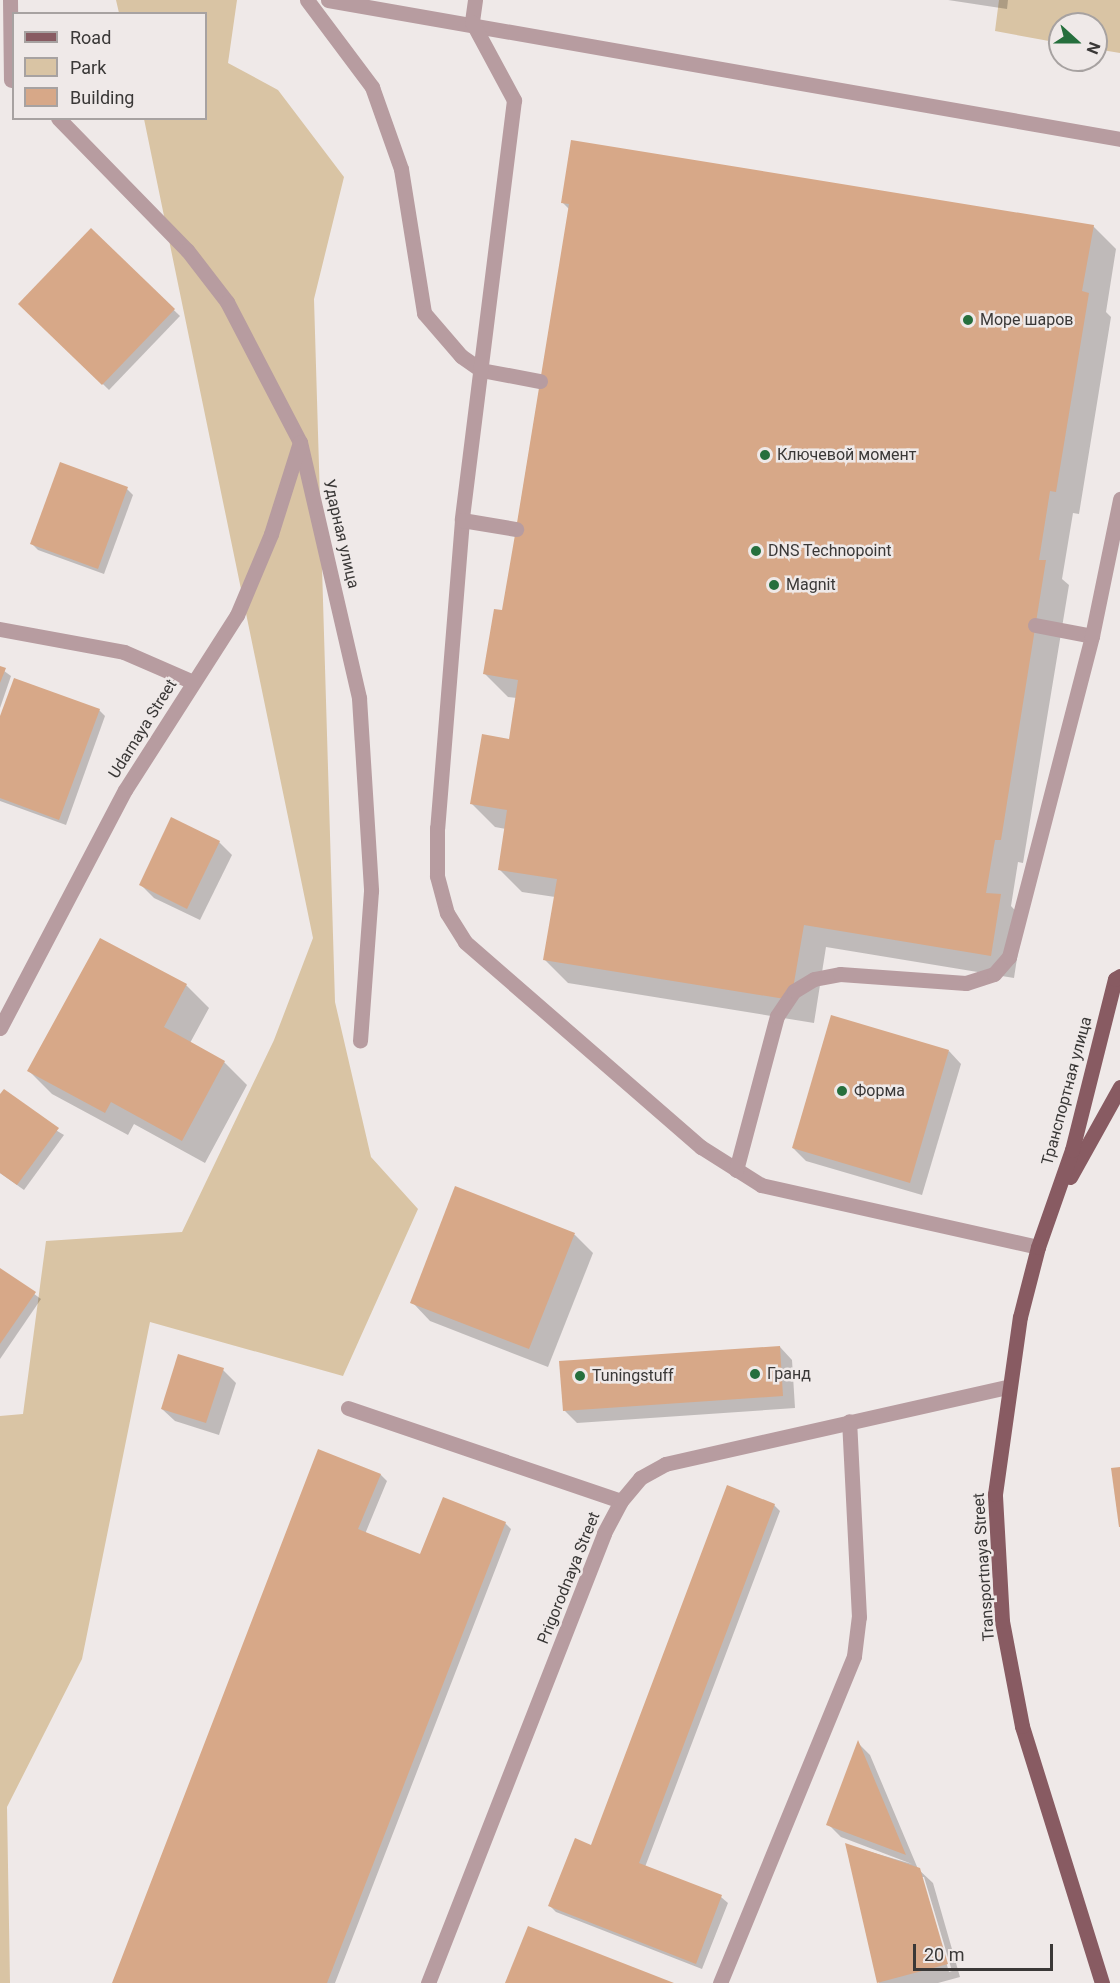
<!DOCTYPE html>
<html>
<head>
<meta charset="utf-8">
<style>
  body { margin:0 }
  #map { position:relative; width:1120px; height:1983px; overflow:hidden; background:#efe9e8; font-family:Roboto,sans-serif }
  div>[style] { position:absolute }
  .green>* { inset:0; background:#d9c4a4 }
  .shadow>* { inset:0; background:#0003 }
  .building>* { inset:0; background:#d7a888 }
  .minor>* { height:15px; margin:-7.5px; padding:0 7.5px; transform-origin:7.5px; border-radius:7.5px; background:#b79ca0 }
  .major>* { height:15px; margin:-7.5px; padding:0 7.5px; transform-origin:7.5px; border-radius:7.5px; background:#885b62 }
  .dots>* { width:16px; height:16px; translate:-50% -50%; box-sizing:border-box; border:3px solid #efe9e8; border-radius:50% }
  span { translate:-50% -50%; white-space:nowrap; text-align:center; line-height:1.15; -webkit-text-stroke:5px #efe9e8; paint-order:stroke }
  .poi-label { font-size:16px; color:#3a3837 }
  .left { translate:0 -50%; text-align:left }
  .street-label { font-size:16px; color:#3a3837 }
  .legend { position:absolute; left:12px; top:12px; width:195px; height:108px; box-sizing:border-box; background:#efe9e8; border:2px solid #a7a2a1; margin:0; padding:8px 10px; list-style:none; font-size:18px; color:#3a3837 }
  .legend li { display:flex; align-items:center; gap:12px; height:30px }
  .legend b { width:30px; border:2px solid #a7a2a1 }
  .north { position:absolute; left:1048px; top:12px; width:60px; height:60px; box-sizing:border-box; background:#efe9e8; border:2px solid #a7a2a1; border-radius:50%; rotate:111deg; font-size:16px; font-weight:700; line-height:24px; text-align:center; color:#3a3837 }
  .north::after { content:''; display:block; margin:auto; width:21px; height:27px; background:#266f3d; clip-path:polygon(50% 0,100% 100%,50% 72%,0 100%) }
  .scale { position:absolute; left:913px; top:1944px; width:140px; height:27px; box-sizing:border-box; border:3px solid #3a3837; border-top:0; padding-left:8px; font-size:18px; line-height:21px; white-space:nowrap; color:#3a3837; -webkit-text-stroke:4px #efe9e8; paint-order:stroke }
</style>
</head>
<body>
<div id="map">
  <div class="green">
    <i style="clip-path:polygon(116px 0,237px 0,228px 63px,278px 90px,344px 177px,314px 299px,335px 1002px,371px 1157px,418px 1209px,343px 1376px,150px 1322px,82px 1659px,7px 1807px,10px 1983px,0 1983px,0 1416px,23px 1414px,46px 1241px,182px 1232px,274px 1040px,313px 938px,144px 119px,206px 118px,206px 14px,119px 13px)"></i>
    <i style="clip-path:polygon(999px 0,1120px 0,1120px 53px,1096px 49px,1096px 24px,1060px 24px,1060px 43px,995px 31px)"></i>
  </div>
  <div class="shadow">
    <i style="clip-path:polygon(948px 0,1008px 0,1007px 9px)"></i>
    <i style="clip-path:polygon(562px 202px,1093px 226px,1116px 249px,1106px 312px,1111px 317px,1079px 514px,1073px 513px,1062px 579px,1069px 585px,1023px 863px,1018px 862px,1011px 906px,1023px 919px,1014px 978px,826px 947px,814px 1023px,568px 983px,545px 960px,555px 897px,522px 892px,499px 869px,506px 829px,495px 827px,472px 804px,510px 740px,517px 698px,508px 697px,485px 674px,503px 612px,569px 209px)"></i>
    <i style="clip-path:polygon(91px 230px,180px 316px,109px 390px,21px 304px)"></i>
    <i style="clip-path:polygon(127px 489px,133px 495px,104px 574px,38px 550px,32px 544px)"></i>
    <i style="clip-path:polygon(0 668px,11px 676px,0 708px)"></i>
    <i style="clip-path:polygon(99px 710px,105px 716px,66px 825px,0 801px,0 721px)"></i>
    <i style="clip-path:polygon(219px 842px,232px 855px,200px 920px,154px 898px,141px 885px)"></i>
    <i style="clip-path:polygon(186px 985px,209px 1008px,190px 1043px,224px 1062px,247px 1085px,205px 1163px,134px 1124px,128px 1135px,52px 1094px,29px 1071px)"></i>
    <i style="clip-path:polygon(949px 1051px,961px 1064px,922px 1195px,806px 1161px,793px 1148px)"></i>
    <i style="clip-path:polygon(0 1097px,64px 1135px,24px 1190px,0 1173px)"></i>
    <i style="clip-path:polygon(456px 1188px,575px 1235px,593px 1253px,548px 1367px,430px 1321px,412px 1302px)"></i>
    <i style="clip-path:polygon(0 1269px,41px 1299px,0 1359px)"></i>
    <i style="clip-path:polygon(780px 1347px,792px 1360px,795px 1408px,577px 1423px,564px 1410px)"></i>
    <i style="clip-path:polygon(179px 1356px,223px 1370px,236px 1383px,219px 1435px,175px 1421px,162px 1409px)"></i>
    <i style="clip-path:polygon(319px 1451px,381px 1475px,387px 1481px,365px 1534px,421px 1556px,505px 1523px,511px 1529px,335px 1983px,114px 1983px)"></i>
    <i style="clip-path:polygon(774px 1505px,780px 1511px,645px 1867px,721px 1897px,728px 1903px,702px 1969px,556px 1912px,550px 1906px,592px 1847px)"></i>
    <i style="clip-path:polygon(evenodd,858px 1743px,870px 1755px,918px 1869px,933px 1883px,960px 1977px,938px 1983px,879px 1983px,847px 1845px,912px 1864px,841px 1837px,828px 1824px,858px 1743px,921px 1877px,924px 1877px,952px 1971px,949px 1972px,921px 1877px)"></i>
  </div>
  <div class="building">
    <i style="clip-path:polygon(571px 140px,1094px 225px,1082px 291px,1089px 293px,1056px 492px,1050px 491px,1039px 560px,1046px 560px,1001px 840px,995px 840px,986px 893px,1001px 894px,991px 956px,804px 925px,791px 1000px,543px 960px,557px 879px,498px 870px,507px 810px,470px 804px,482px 734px,509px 739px,518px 680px,483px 674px,494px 609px,502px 610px,516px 529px,569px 204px,561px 203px)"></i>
    <i style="clip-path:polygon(91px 228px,175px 309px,102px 385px,18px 304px)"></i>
    <i style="clip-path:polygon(60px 462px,128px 487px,98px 569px,30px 544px)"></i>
    <i style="clip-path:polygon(0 666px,6px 668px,0 683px)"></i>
    <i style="clip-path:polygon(14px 678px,100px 709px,59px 820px,0 798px,0 716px)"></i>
    <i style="clip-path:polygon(171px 817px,220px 841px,187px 909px,139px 885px)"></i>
    <i style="clip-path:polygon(100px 938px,187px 984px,164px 1027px,225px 1061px,182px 1141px,111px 1102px,105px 1113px,27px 1071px)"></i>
    <i style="clip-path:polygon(831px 1015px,949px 1050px,910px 1183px,792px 1148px)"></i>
    <i style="clip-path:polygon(4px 1089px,59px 1128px,17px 1185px,0 1173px,0 1094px)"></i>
    <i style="clip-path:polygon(455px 1186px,575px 1233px,529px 1349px,410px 1303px)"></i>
    <i style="clip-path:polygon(0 1268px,36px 1292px,0 1344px)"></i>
    <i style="clip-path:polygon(780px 1346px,783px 1396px,563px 1411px,559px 1361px)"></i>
    <i style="clip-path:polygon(178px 1354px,224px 1368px,206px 1423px,161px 1409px)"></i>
    <i style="clip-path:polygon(318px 1449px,381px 1474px,358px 1529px,420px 1554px,443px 1497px,506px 1522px,327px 1983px,112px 1983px)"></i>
    <i style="clip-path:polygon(1120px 1467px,1120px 1527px,1119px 1527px,1111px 1468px)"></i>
    <i style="clip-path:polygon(727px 1485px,775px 1504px,639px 1863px,722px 1895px,696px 1964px,548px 1906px,575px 1838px,591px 1845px)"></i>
    <i style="clip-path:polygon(858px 1740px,906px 1855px,826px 1825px)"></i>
    <i style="clip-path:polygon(845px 1843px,920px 1868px,948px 1964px,877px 1983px)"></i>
    <i style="clip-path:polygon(528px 1926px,674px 1983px,505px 1983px)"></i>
  </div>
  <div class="minor">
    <i style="left:10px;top:0;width:80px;rotate:89.3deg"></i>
    <i style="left:307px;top:0;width:109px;rotate:53.2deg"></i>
    <i style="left:372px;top:87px;width:87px;rotate:70.5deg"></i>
    <i style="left:401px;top:169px;width:146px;rotate:80.9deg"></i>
    <i style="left:424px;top:313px;width:57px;rotate:49.3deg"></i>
    <i style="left:461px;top:356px;width:24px;rotate:35deg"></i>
    <i style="left:481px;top:370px;width:60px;rotate:10.6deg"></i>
    <i style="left:328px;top:0;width:804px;rotate:9.95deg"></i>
    <i style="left:475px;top:0;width:22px;rotate:98deg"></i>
    <i style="left:472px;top:22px;width:89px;rotate:61.7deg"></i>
    <i style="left:514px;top:100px;width:423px;rotate:97.1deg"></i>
    <i style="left:462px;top:520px;width:309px;rotate:94.6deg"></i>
    <i style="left:437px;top:828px;width:48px;rotate:90deg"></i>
    <i style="left:437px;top:876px;width:38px;rotate:75deg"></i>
    <i style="left:447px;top:913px;width:34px;rotate:58deg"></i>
    <i style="left:465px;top:942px;width:313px;rotate:41deg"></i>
    <i style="left:701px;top:1147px;width:71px;rotate:32.3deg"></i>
    <i style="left:761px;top:1185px;width:284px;rotate:12.6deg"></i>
    <i style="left:58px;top:118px;width:185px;rotate:45.7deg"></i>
    <i style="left:187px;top:250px;width:66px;rotate:52.4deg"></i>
    <i style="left:227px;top:302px;width:158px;rotate:62.5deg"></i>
    <i style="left:300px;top:442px;width:263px;rotate:77deg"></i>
    <i style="left:359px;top:698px;width:193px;rotate:86.4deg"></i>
    <i style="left:371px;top:891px;width:150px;rotate:94.2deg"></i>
    <i style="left:462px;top:520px;width:55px;rotate:9.5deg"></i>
    <i style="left:1035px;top:625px;width:58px;rotate:10.9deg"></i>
    <i style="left:0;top:629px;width:126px;rotate:10.5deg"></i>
    <i style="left:124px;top:652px;width:75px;rotate:23.5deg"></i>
    <i style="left:0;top:1028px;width:269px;rotate:-62.3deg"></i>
    <i style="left:125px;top:790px;width:208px;rotate:-57.4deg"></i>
    <i style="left:237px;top:615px;width:88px;rotate:-67.2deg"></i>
    <i style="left:271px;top:534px;width:96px;rotate:-72.5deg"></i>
    <i style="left:736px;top:1170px;width:159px;rotate:-75.1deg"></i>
    <i style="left:777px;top:1016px;width:30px;rotate:-56deg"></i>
    <i style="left:794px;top:991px;width:23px;rotate:-31deg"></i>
    <i style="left:814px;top:979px;width:26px;rotate:-11deg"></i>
    <i style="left:840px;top:974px;width:126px;rotate:4.1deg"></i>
    <i style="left:966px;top:983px;width:29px;rotate:-18deg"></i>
    <i style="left:994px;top:974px;width:23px;rotate:-49deg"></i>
    <i style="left:1009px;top:957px;width:332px;rotate:-75.5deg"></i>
    <i style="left:1092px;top:636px;width:140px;rotate:-78.4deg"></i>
    <i style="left:348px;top:1408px;width:288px;rotate:18.8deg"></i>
    <i style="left:428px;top:1983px;width:483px;rotate:-68.6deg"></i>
    <i style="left:604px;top:1533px;width:36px;rotate:-62deg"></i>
    <i style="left:621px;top:1501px;width:30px;rotate:-50deg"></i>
    <i style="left:640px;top:1478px;width:29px;rotate:-29deg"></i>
    <i style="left:665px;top:1464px;width:352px;rotate:-12.7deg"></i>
    <i style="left:720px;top:1983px;width:353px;rotate:-67.7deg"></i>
    <i style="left:854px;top:1656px;width:39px;rotate:-83deg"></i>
    <i style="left:859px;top:1617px;width:196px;rotate:-92.9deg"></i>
  </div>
  <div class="major">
    <i style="left:1070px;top:1177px;width:103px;rotate:-60.9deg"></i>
    <i style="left:1102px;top:1983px;width:269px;rotate:-107.3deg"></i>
    <i style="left:1022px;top:1726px;width:107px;rotate:-100.8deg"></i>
    <i style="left:1002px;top:1621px;width:127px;rotate:-93.2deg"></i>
    <i style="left:995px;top:1494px;width:179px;rotate:-82deg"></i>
    <i style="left:1020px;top:1317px;width:72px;rotate:-75.6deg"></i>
    <i style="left:1038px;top:1247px;width:103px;rotate:-70.7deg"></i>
    <i style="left:1072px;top:1150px;width:176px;rotate:-75.9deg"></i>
    <i style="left:1115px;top:979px;width:6px;rotate:-31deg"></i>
  </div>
  <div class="dots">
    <i style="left:968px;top:320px;background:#266f3d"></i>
    <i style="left:765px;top:455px;background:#266f3d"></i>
    <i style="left:756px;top:551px;background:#266f3d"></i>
    <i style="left:774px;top:585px;background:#266f3d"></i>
    <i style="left:842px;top:1091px;background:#266f3d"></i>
    <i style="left:755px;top:1374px;background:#266f3d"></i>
    <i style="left:580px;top:1376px;background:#266f3d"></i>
  </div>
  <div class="poi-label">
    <span class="left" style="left:980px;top:320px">Море шаров</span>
    <span class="left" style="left:777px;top:455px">Ключевой момент</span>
    <span class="left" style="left:768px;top:551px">DNS Technopoint</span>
    <span class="left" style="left:786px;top:585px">Magnit</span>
    <span class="left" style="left:854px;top:1091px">Форма</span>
    <span class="left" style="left:767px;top:1374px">Гранд</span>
    <span class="left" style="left:592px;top:1376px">Tuningstuff</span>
  </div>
  <div class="street-label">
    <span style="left:341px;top:534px;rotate:77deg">Ударная улица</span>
    <span style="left:143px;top:729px;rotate:-58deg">Udarnaya Street</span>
    <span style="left:1067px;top:1091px;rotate:-75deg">Транспортная улица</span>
    <span style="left:984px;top:1567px;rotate:-94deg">Transportnaya Street</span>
    <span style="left:569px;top:1578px;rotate:-68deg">Prigorodnaya Street</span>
  </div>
  <ul class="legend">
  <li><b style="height:8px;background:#885b62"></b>Road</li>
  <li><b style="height:16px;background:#d9c4a4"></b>Park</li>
  <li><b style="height:16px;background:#d7a888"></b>Building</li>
  </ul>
  <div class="north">N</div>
  <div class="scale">20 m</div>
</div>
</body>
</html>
